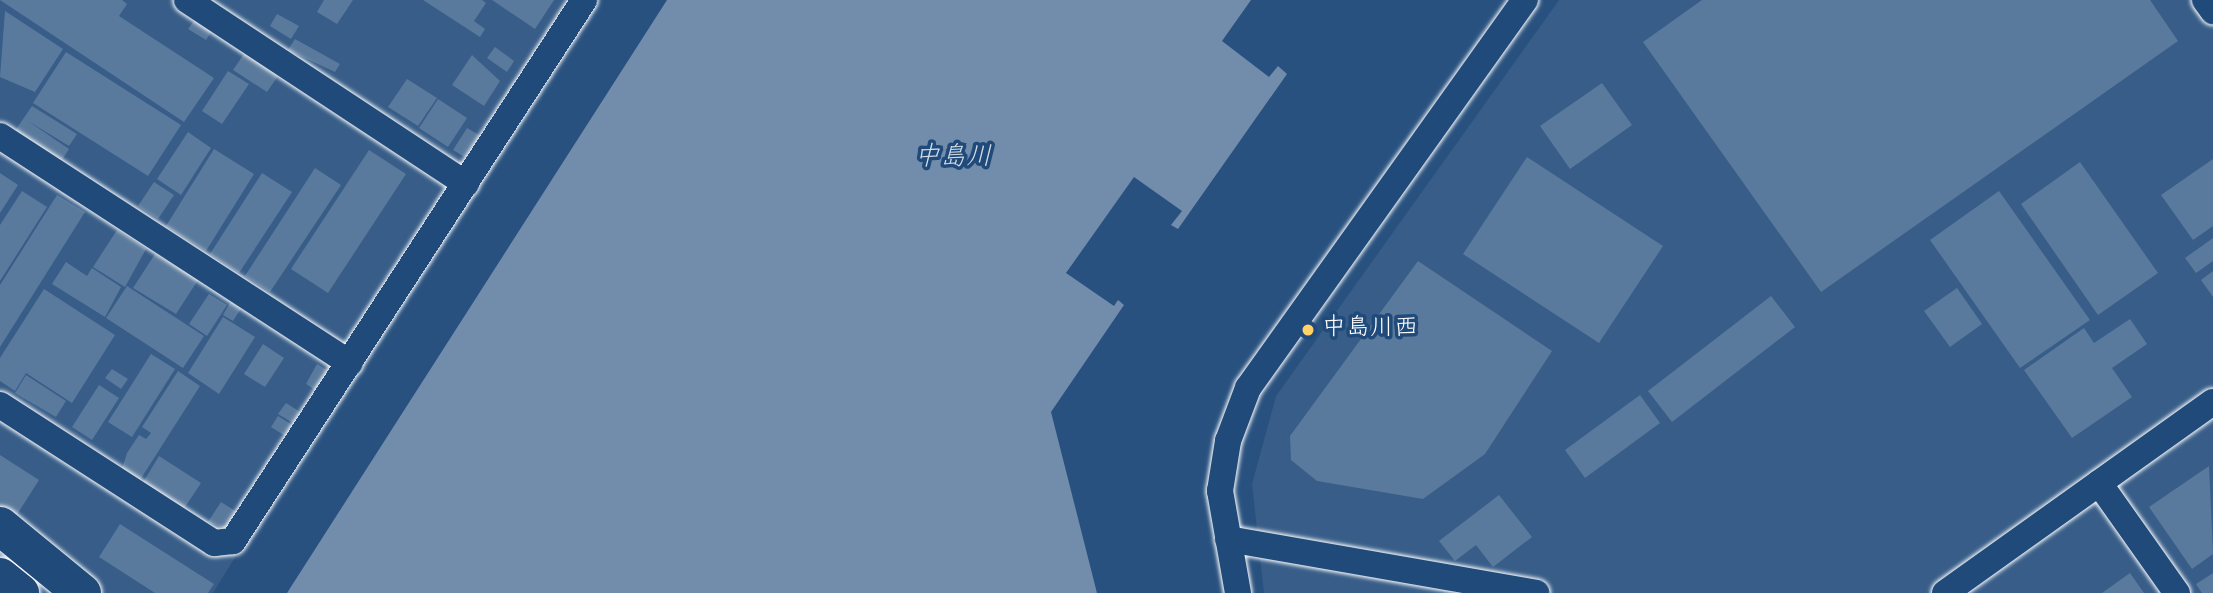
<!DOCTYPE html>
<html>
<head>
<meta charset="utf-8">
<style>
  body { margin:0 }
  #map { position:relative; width:2213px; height:593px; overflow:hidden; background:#28517f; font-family:Dekko,"Klee One",sans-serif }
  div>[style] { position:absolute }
  .built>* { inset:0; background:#375d88 }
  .water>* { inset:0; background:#718dab }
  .building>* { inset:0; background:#5a7a9d }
  .roads { filter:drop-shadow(0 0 2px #fff) drop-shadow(0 0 2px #fff) }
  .minor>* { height:26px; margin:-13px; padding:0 13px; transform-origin:13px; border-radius:13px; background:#1f4a7a }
  .highway>* { height:38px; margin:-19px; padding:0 19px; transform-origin:19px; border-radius:19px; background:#1f4a7a }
  .dots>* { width:19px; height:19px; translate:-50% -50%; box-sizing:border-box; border:4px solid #1f4a7a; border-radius:50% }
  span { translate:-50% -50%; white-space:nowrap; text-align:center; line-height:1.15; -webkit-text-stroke:7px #1f4a7a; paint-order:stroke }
  .poi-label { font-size:24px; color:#fff }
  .left { translate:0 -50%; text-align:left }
  .water-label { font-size:26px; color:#d4dde6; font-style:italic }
</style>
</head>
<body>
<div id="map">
  <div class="built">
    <i style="clip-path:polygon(0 0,579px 0,213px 593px,0 593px)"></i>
    <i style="clip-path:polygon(1559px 0,2213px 0,2213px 593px,1264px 593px,1252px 484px,1276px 396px)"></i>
  </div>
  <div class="water">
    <i style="clip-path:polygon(667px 0,1251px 0,1222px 41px,1269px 77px,1278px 66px,1287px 74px,1178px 229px,1171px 225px,1182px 211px,1134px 177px,1066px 273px,1114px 306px,1118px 300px,1124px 305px,1051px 412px,1097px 593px,287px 593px)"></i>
  </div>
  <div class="building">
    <i style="clip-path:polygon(0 0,122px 0,127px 4px,119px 16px,214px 78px,184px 122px)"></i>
    <i style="clip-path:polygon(324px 0,353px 0,337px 24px,317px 12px)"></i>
    <i style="clip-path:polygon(423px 0,482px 0,486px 3px,474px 21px,485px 29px,480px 37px)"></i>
    <i style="clip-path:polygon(492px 0,554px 0,535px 29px)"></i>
    <i style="clip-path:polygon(1702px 0,2150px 0,2178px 41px,1821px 292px,1643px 42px)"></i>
    <i style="clip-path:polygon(5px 11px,63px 49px,35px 92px,0 77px)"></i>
    <i style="clip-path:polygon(277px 14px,299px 26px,291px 39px,270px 26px)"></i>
    <i style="clip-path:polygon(196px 18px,213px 29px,206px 40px,188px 29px)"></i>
    <i style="clip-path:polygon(295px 39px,340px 64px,335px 72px,288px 50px)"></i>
    <i style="clip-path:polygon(495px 47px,514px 61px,507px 72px,487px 58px)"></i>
    <i style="clip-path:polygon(246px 51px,280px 73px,267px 92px,233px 70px)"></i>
    <i style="clip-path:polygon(66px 52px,181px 125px,148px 176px,33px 103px)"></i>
    <i style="clip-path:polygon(472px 55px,500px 81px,484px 106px,452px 85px)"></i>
    <i style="clip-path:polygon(228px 71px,249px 84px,222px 124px,202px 111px)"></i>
    <i style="clip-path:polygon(407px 79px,437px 98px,418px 126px,388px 107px)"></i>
    <i style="clip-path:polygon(1602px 83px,1632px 125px,1570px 169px,1540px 126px)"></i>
    <i style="clip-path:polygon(438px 99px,467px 118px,448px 147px,419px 128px)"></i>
    <i style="clip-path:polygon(32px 106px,77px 134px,69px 146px,28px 121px,69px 149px,60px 163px,15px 131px)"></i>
    <i style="clip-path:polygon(467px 128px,481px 136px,466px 158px,453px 150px)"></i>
    <i style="clip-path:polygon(188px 132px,211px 148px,181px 195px,157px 179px)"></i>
    <i style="clip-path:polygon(214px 149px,254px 174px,206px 251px,166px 226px)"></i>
    <i style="clip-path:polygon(369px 150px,406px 174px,328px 293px,291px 269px)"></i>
    <i style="clip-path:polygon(1527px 157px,1663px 246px,1599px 343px,1463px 254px)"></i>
    <i style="clip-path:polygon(2213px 159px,2213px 226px,2193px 240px,2161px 195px)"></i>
    <i style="clip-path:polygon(2080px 162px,2158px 273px,2098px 315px,2021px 204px)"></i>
    <i style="clip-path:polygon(315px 168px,341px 185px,270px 292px,245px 276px)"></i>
    <i style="clip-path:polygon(0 173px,18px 185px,0 213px)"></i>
    <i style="clip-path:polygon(262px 173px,292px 192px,239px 273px,210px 254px)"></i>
    <i style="clip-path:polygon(154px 182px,174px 195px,158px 219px,138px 206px)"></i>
    <i style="clip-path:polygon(22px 191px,47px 207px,0 281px,0 225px)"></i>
    <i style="clip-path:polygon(1999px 191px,2090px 320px,2020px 368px,1930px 240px)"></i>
    <i style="clip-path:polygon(57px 195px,85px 212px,0 347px,0 285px)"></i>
    <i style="clip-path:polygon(117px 230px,146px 249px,125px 287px,93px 267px)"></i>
    <i style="clip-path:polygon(2213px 238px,2213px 261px,2196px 273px,2185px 258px)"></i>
    <i style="clip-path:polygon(155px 254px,198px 280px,176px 314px,133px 288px)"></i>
    <i style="clip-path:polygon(1418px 261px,1552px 351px,1485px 454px,1423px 499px,1317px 481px,1291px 460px,1290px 436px)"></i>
    <i style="clip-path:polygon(66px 262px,87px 276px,92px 268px,121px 287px,105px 317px,52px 284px)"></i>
    <i style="clip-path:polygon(2213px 271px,2213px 297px,2201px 280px)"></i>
    <i style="clip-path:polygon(127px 286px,204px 336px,183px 368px,106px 318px)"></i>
    <i style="clip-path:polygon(1957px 288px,1982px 324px,1950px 347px,1924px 311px)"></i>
    <i style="clip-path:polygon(44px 289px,115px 335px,72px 403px,26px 373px,15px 391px,0 381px,0 358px)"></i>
    <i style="clip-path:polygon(209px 294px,227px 305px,207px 336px,189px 324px)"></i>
    <i style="clip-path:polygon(1771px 296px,1795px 327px,1672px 422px,1648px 391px)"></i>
    <i style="clip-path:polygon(231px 301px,242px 307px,233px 321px,223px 315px)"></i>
    <i style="clip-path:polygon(223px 317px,255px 337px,219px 394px,188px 373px)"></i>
    <i style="clip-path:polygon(2130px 319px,2147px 344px,2112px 368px,2132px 397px,2072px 438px,2024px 370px,2084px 328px,2094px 343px)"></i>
    <i style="clip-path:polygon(263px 344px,284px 358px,265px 387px,244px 374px)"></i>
    <i style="clip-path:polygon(151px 354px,175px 369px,132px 437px,108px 422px)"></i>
    <i style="clip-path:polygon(317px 364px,330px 372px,318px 392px,306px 384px)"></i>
    <i style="clip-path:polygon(112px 369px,128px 379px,121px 389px,105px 378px)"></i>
    <i style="clip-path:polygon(178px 371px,200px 386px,140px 480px,122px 469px,127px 453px,139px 435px,146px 439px,151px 433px,142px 427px)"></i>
    <i style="clip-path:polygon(26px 375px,66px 401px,56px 417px,15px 393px)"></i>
    <i style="clip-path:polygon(99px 385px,119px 398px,92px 440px,72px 427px)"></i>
    <i style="clip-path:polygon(1640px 395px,1660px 423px,1585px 478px,1565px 450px)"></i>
    <i style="clip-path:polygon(286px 403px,305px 415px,298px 426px,278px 414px)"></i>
    <i style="clip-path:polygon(278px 416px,297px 428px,290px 439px,271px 427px)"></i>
    <i style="clip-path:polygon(0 455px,39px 480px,4px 535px,43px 560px,21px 593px,0 593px)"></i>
    <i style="clip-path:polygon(159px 456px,201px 483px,183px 510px,142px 484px)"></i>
    <i style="clip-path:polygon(2209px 466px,2213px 554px,2192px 569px,2149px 507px)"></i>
    <i style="clip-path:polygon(1499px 495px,1532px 537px,1493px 567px,1476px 545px,1455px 561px,1439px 541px)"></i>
    <i style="clip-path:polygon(221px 502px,240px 514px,229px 530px,208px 522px)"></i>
    <i style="clip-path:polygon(120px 524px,214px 584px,208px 593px,155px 593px,99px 557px)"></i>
    <i style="clip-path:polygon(2130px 573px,2144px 593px,2102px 593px)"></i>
    <i style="clip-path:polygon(2213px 573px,2213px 593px,2202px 593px,2196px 584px)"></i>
  </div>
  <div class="roads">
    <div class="minor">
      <i style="left:187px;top:0;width:334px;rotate:33.4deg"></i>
      <i style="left:2205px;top:0;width:14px;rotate:54deg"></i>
      <i style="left:0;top:136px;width:417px;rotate:33deg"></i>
      <i style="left:0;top:405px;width:255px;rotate:32.8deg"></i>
      <i style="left:214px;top:543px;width:19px;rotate:-6deg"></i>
      <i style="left:233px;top:541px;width:645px;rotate:-57.02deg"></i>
      <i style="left:2099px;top:483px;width:135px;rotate:54.7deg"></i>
      <i style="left:1228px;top:539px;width:313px;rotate:9.9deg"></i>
      <i style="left:1238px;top:593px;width:104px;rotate:-100deg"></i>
      <i style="left:1220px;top:491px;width:51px;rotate:-80.9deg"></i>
      <i style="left:1228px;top:441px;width:57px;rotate:-69.3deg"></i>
      <i style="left:1248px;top:388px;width:477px;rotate:-54.5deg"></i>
      <i style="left:1945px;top:593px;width:329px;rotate:-35.5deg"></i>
    </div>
    <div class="highway">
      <i style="left:0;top:526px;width:106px;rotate:39.3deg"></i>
      <i style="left:0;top:577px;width:26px;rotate:39deg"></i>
    </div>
  </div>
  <div class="dots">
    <i style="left:1308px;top:330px;background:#ffd166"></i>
  </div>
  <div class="poi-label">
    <span class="left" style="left:1322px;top:330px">中島川西</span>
  </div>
  <div class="water-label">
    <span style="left:953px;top:159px">中島川</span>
  </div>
</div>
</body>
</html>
